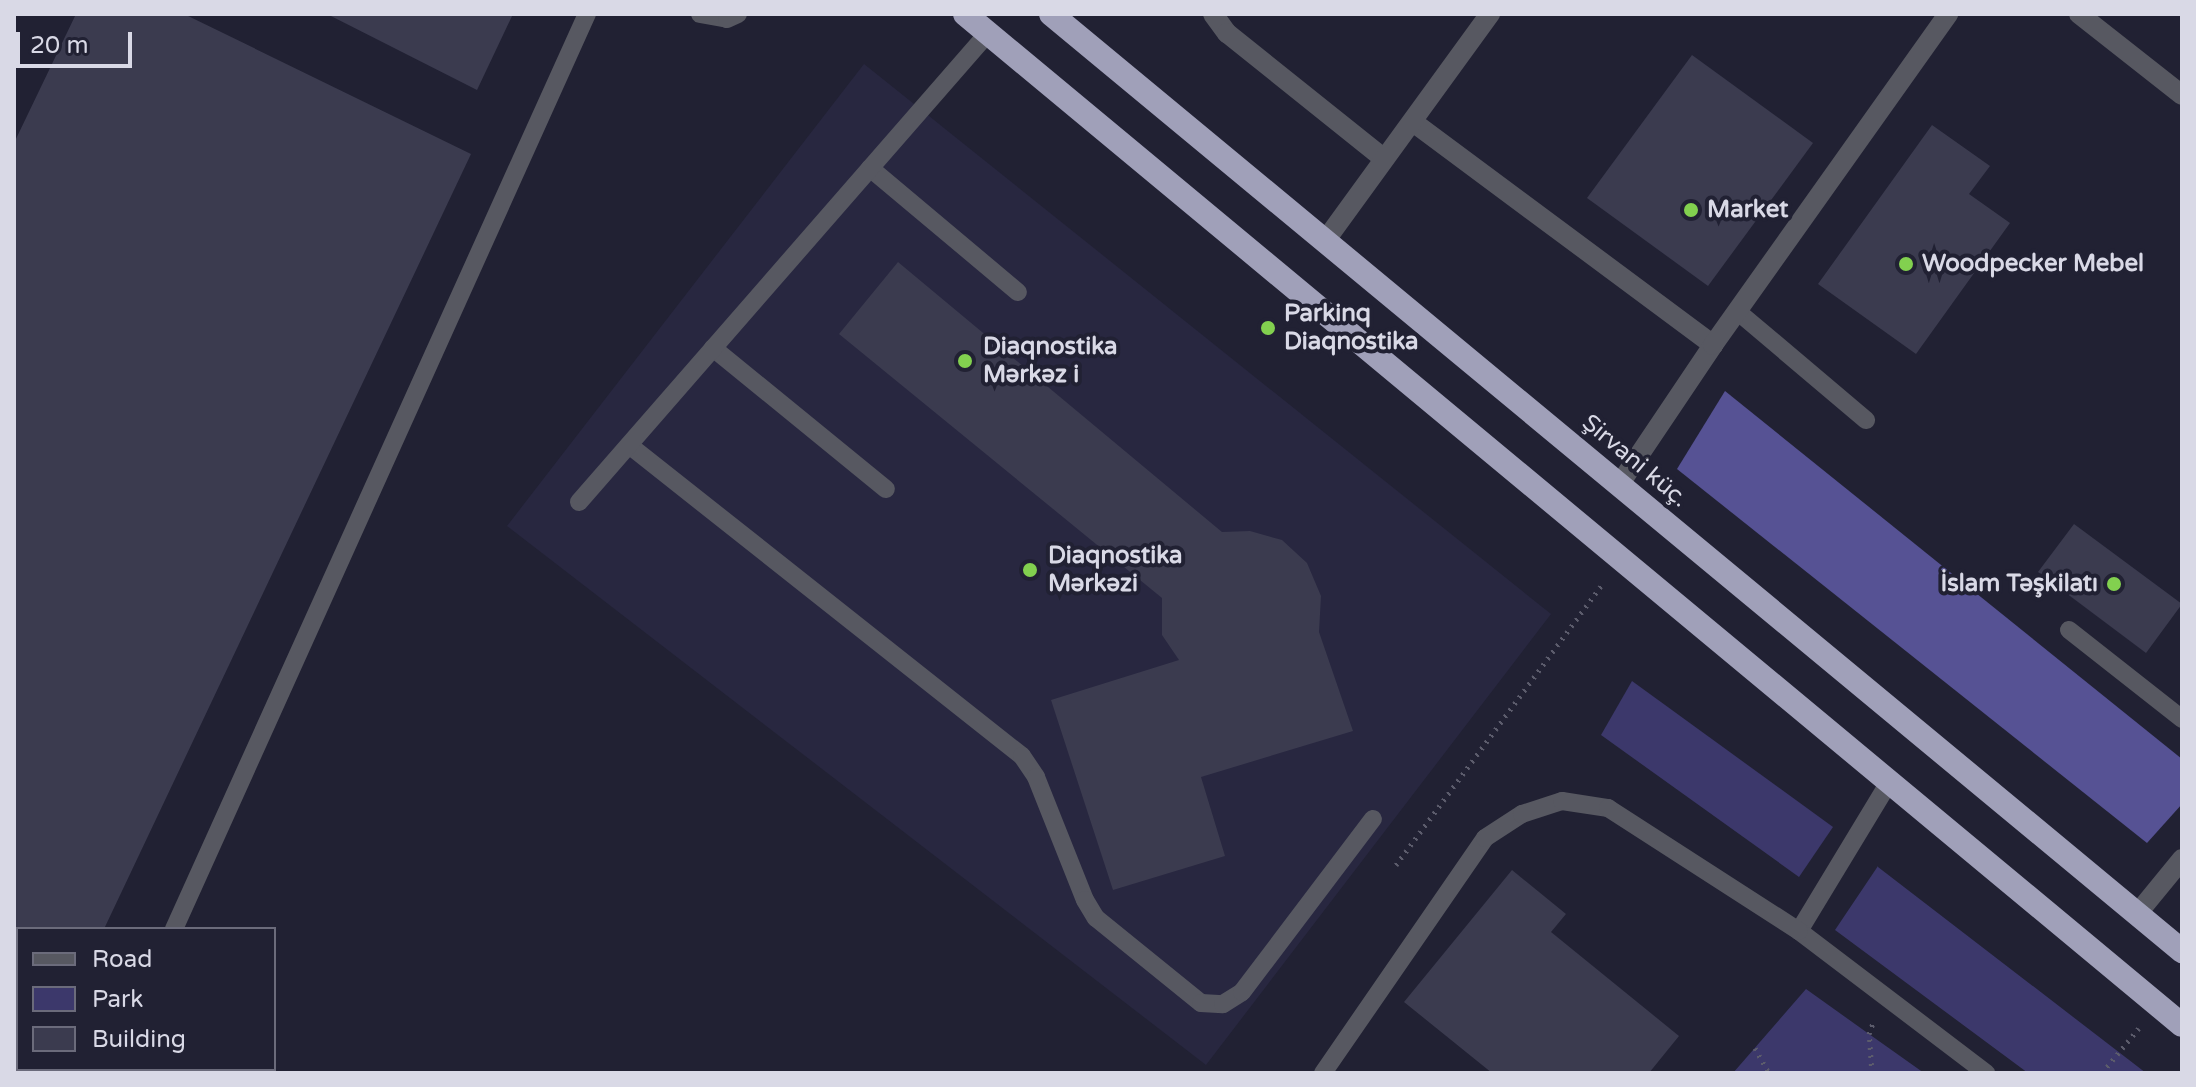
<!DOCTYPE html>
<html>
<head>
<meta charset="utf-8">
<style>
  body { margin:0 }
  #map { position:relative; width:2196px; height:1087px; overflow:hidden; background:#212133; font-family:"Varela Round",sans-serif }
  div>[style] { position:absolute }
  .built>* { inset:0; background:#282740 }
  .green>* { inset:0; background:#3c386b }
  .forest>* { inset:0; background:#565294 }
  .building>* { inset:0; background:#3b3b4f }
  .path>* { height:5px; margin-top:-2.5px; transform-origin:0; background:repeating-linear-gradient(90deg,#5c5c6c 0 2px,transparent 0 8px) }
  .lane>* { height:18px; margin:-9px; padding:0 9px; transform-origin:9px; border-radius:9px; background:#575861 }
  .street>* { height:20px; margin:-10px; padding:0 10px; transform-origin:10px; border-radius:10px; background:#575861 }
  .highway>* { height:24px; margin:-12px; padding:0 12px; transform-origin:12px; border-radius:12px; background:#a0a0b9 }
  .dots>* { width:22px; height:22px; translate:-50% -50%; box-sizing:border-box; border:4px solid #212133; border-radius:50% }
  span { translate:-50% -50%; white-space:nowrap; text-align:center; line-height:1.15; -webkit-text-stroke:8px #212133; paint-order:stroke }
  .poi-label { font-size:24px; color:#d9d9e6; font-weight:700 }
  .left { translate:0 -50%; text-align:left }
  .right { translate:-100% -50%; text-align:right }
  .street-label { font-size:24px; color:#d9d9e6 }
  .frame { position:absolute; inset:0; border:16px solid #d9d9e6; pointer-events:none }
  .legend { position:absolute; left:16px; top:927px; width:260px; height:144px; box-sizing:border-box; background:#212133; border:2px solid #6b6b7b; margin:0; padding:10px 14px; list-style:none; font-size:24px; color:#d9d9e6 }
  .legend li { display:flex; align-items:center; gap:16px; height:40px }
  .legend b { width:40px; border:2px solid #6b6b7b }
  .scale { position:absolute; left:16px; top:32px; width:116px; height:36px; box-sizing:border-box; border:4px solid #d9d9e6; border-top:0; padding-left:10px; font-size:24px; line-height:28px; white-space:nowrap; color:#d9d9e6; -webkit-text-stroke:6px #212133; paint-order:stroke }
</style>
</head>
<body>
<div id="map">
  <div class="built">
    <i style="clip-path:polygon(864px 64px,1551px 614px,1206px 1065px,507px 526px)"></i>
  </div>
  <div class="green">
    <i style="clip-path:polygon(1632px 681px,1833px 827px,1799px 877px,1601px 735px)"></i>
    <i style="clip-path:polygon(1878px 866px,1878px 867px,2146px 1073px,2028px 1073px,1835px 930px)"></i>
    <i style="clip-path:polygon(1806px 989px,1869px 1034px,1924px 1073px,1733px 1073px)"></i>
  </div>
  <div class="forest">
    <i style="clip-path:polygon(1725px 391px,2182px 759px,2182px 804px,2147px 843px,1677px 469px)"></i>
  </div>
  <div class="building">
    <i style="clip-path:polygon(76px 14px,184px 14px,471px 154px,104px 929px,18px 929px,18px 1069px,38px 1069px,36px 1073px,14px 1073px,14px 143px)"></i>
    <i style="clip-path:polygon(327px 14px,513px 14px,477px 90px)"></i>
    <i style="clip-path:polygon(1692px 55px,1813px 143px,1708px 286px,1587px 198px)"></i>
    <i style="clip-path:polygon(1932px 125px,1990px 166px,1969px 194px,2010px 223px,1916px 354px,1818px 284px)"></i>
    <i style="clip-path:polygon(898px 262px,1222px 532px,1250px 531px,1282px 540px,1307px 563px,1321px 596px,1319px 632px,1353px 731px,1201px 777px,1225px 856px,1113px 890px,1051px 700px,1179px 660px,1162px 635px,1162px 598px,839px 334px)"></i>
    <i style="clip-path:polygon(2074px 524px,2182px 604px,2146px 653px,2038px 572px)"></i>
    <i style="clip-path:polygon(1512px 870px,1566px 914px,1551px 932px,1679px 1036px,1649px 1073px,1492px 1073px,1404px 1002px)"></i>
  </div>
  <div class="path">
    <i style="left:1396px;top:865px;width:351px;rotate:-53.7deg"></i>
    <i style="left:1755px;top:1048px;width:29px;rotate:61deg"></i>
    <i style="left:1872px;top:1073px;width:39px;rotate:-94deg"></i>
    <i style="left:1869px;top:1034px;width:12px;rotate:-70deg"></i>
    <i style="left:2102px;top:1073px;width:58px;rotate:-50.6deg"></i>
  </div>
  <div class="lane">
    <i style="left:700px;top:14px;width:27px;rotate:10deg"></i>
    <i style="left:727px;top:19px;width:12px;rotate:-24deg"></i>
    <i style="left:870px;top:168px;width:193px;rotate:40deg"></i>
    <i style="left:1737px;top:311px;width:169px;rotate:40.2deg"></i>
    <i style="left:713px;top:348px;width:223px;rotate:39.2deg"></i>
    <i style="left:629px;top:445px;width:501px;rotate:38.36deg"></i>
    <i style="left:1022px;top:756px;width:25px;rotate:56deg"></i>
    <i style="left:1036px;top:777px;width:132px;rotate:68.3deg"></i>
    <i style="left:1085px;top:900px;width:21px;rotate:59deg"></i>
    <i style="left:1096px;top:918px;width:135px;rotate:39deg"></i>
    <i style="left:1201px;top:1003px;width:22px;rotate:3deg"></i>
    <i style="left:1223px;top:1004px;width:22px;rotate:-32deg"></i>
    <i style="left:1242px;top:992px;width:217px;rotate:-52.9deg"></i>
    <i style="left:579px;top:502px;width:622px;rotate:-48.91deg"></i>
    <i style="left:2069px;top:630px;width:144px;rotate:38.2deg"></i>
    <i style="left:1888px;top:784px;width:172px;rotate:121.2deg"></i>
    <i style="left:1799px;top:931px;width:235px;rotate:37.2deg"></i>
    <i style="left:174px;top:929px;width:1004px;rotate:-65.71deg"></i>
    <i style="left:109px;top:1073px;width:4px;rotate:-63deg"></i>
    <i style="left:1323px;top:1073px;width:285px;rotate:-55.4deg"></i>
    <i style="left:1485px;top:838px;width:44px;rotate:-33deg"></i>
    <i style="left:1522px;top:814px;width:42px;rotate:-18deg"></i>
    <i style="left:1562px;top:801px;width:47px;rotate:8.7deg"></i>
    <i style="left:1608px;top:808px;width:227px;rotate:32.8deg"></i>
  </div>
  <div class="street">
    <i style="left:1213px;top:14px;width:24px;rotate:54deg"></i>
    <i style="left:1227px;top:33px;width:201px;rotate:38.7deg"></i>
    <i style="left:2079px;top:14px;width:131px;rotate:38.2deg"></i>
    <i style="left:1413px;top:122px;width:374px;rotate:36.6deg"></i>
    <i style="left:1325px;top:241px;width:281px;rotate:-54deg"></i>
    <i style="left:1619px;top:485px;width:169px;rotate:-56.1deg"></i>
    <i style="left:1713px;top:345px;width:406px;rotate:-54.6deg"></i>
    <i style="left:2137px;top:914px;width:71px;rotate:-50.7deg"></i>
  </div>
  <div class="highway">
    <i style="left:965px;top:14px;width:1582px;rotate:39.72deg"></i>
    <i style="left:1051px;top:14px;width:1469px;rotate:39.64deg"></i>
  </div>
  <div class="dots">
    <i style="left:1691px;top:210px;background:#82d04f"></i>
    <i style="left:1906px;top:264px;background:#82d04f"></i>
    <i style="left:1268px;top:328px;background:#82d04f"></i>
    <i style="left:965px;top:361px;background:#82d04f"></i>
    <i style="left:1030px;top:570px;background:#82d04f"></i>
    <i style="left:2114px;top:584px;background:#82d04f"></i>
  </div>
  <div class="poi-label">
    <span class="left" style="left:1707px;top:210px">Market</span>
    <span class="left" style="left:1922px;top:264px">Woodpecker Mebel</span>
    <span class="left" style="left:1284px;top:328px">Parkinq<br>Diaqnostika</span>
    <span class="left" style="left:983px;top:361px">Diaqnostika<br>Mərkəz i</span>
    <span class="left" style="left:1048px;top:570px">Diaqnostika<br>Mərkəzi</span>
    <span class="right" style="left:2098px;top:584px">İslam Təşkilatı</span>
  </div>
  <div class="street-label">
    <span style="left:1635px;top:461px;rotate:40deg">Şirvani küç.</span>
  </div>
  <div class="frame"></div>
  <ul class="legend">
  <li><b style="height:10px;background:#575861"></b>Road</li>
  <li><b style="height:22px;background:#3c386b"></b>Park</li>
  <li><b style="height:22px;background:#3b3b4f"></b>Building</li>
  </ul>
  <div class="scale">20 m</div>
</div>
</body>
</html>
